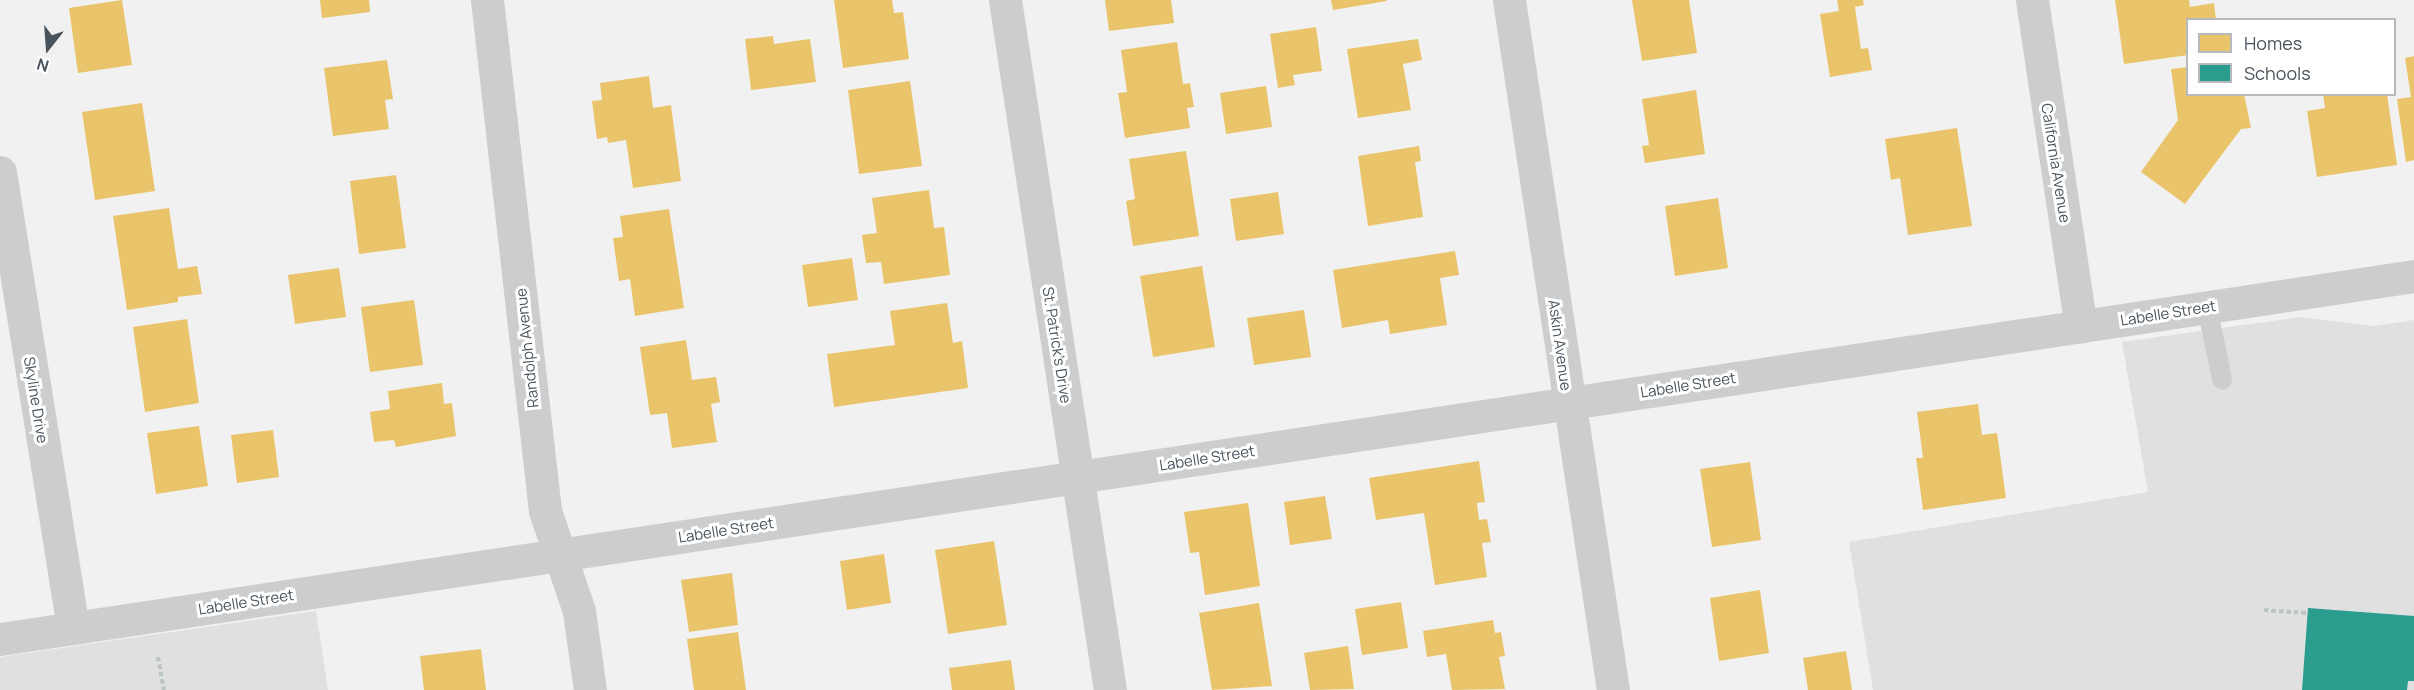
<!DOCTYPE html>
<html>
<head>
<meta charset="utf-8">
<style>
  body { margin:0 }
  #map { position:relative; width:2414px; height:690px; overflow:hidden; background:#f2f1f1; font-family:Manrope,sans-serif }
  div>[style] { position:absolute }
  .education>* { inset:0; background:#e0e0e1 }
  .homes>* { inset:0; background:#e9c46a }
  .schools>* { inset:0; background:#2a9d8f }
  .path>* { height:4px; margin-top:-2px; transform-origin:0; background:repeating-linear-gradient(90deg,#bac4c1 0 4.5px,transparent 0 7.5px) }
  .lane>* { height:20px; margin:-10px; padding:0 10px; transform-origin:10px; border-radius:10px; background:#cbcdcf }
  .street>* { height:33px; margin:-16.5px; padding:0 16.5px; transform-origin:16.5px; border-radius:16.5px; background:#cbcdcf }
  span { translate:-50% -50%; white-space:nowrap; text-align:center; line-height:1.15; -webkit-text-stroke:6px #fff; paint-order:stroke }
  .street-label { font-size:15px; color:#49535d }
  .legend { position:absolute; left:2186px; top:18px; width:210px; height:78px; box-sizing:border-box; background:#fff; border:2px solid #b6babe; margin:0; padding:8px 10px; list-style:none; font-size:18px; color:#49535d }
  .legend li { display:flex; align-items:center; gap:12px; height:30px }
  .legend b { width:30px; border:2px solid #b6babe }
  .north { position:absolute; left:18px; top:18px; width:60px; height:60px; -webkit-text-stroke:4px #fff; paint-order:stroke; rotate:197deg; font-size:16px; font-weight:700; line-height:24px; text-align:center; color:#49535d }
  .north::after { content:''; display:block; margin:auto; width:21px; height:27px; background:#49535d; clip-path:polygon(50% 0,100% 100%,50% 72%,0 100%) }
</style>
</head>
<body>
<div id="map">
  <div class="education">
    <i style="clip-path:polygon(2300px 317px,2373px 326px,2414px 320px,2414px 690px,1873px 690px,1849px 542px,2148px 492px,2122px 342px)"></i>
    <i style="clip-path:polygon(316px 611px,328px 690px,0 690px,0 657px)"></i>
  </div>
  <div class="homes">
    <i style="clip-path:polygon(122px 0,132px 65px,78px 73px,69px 8px)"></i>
    <i style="clip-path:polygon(320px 0,369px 0,370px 12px,322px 18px)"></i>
    <i style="clip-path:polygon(834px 0,892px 0,894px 13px,903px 12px,909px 59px,843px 68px)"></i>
    <i style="clip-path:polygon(1105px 0,1171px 0,1174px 23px,1109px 31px)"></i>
    <i style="clip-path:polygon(1331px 0,1386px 0,1387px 1px,1333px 10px)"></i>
    <i style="clip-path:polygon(1632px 0,1689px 0,1697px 53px,1642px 61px)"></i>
    <i style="clip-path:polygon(1837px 0,1863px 0,1864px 5px,1855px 7px,1861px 49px,1868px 48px,1872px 70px,1830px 77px,1820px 14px,1839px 11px)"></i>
    <i style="clip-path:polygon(2115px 0,2189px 0,2190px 7px,2214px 3px,2216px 20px,2188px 20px,2188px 55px,2124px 64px)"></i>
    <i style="clip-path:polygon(1316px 27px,1322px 71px,1293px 75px,1295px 85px,1278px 88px,1270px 34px)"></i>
    <i style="clip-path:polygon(773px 36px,774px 44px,810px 39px,816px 82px,751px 90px,745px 39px)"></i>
    <i style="clip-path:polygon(1418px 39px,1422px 60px,1403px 64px,1411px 110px,1358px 118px,1347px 49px)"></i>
    <i style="clip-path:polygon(1177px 42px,1183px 84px,1190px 83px,1194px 107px,1187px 108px,1190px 128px,1125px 138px,1118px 93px,1127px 92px,1121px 50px)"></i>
    <i style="clip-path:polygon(2414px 56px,2414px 160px,2406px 162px,2397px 99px,2411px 97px,2405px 58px)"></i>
    <i style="clip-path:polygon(387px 60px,393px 99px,385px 100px,389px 129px,333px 136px,324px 68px)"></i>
    <i style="clip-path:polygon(2188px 67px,2188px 94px,2244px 94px,2251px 128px,2241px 129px,2185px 204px,2141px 172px,2178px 120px,2171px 69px)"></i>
    <i style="clip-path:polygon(649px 76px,653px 108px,671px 105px,681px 181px,633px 188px,626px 140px,608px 143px,607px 137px,597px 139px,592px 101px,602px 100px,600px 83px)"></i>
    <i style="clip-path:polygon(910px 81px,922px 166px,859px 174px,848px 90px)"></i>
    <i style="clip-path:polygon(1266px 86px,1272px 127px,1226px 134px,1220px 93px)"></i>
    <i style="clip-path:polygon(1696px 90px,1705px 154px,1645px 163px,1642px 146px,1649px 145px,1642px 99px)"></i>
    <i style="clip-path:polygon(2323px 94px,2387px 94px,2397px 165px,2317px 177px,2307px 111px,2325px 108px)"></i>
    <i style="clip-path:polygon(142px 103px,155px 191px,95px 200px,82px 112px)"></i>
    <i style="clip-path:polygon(1957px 128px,1972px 226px,1908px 235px,1900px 178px,1891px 180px,1885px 139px)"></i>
    <i style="clip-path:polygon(1419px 146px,1421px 161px,1415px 162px,1423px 217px,1368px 226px,1358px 156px)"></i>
    <i style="clip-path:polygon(1186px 151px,1199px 236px,1133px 246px,1126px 201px,1135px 199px,1129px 159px)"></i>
    <i style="clip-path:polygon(396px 175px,406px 248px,359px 254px,350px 181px)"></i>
    <i style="clip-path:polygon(929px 190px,934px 228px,944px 227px,950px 275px,884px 284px,881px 262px,866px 263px,862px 235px,877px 233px,872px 198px)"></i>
    <i style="clip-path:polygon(1278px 192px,1284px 234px,1236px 241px,1230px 199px)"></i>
    <i style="clip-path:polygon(1718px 198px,1728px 268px,1675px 276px,1665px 206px)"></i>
    <i style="clip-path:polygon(169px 208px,178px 269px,197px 266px,202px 294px,178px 297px,178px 302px,127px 310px,113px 216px)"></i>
    <i style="clip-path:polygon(669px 209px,684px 308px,635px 316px,630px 279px,619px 281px,613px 238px,623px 237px,620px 216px)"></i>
    <i style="clip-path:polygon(1455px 251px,1459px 275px,1440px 278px,1447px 325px,1390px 334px,1388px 320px,1342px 328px,1333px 270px)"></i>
    <i style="clip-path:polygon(852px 258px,858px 300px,808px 307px,802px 265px)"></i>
    <i style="clip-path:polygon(1202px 266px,1215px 347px,1153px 357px,1140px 276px)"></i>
    <i style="clip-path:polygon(339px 268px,346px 317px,295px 324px,288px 275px)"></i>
    <i style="clip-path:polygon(414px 300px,423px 365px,370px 372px,361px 307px)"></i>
    <i style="clip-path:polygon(947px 303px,953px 343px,962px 341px,968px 388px,834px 407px,827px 354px,895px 345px,890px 311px)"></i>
    <i style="clip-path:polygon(1304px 310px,1311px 357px,1254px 365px,1247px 318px)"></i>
    <i style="clip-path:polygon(187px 319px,199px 403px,145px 412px,133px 327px)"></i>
    <i style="clip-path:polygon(686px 340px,692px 380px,716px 377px,720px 402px,711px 404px,717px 442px,672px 448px,667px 413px,650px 415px,640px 347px)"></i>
    <i style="clip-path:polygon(442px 383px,444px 404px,452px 403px,456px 436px,396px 447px,394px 440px,374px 442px,370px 412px,390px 409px,388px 391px)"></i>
    <i style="clip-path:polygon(1978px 404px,1982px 435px,1997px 433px,2006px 498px,1923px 510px,1916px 458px,1923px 458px,1917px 412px)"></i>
    <i style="clip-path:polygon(199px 426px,208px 486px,156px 494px,147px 433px)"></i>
    <i style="clip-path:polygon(273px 430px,279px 477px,237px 483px,231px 435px)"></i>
    <i style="clip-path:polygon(1479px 461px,1485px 502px,1477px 503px,1479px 520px,1487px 519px,1491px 542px,1482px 543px,1487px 577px,1435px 585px,1424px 513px,1376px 520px,1369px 478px)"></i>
    <i style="clip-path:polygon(1750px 462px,1761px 540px,1712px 547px,1700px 469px)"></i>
    <i style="clip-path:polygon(1325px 496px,1332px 539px,1290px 545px,1284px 502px)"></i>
    <i style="clip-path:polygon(1248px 503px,1260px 586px,1205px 595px,1199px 552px,1190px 553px,1184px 512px)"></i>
    <i style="clip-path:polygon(994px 541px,1007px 625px,948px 634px,935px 550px)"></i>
    <i style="clip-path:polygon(884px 554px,891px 603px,847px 610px,840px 561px)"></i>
    <i style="clip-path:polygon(732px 573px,738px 625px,689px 632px,681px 580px)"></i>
    <i style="clip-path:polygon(1760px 590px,1769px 653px,1719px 661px,1710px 598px)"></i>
    <i style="clip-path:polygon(1401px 602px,1408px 648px,1362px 655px,1355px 609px)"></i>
    <i style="clip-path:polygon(1259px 603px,1272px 686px,1212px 690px,1199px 613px)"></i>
    <i style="clip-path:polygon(1493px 620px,1495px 633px,1501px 632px,1505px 656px,1499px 657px,1505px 689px,1452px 690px,1446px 654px,1427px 657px,1423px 631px)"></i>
    <i style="clip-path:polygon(738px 632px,746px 690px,694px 690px,687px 639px)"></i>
    <i style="clip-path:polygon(1348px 646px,1354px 689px,1310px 690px,1304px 653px)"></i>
    <i style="clip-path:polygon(481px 649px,486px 690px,424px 690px,420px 656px)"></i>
    <i style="clip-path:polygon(1846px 651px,1852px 690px,1808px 690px,1803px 658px)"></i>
    <i style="clip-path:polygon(1011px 660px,1015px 690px,952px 690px,949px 668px)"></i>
  </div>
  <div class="schools">
    <i style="clip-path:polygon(2308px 608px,2414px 616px,2414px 681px,2408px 681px,2407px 690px,2302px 690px)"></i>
  </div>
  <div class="path">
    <i style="left:2264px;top:610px;width:44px;rotate:3.9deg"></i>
    <i style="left:158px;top:657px;width:34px;rotate:80deg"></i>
  </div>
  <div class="lane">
    <i style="left:2207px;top:307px;width:74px;rotate:78.2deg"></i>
  </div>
  <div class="street">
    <i style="left:487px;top:0;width:514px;rotate:83.52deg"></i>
    <i style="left:545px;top:511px;width:106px;rotate:71.2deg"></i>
    <i style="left:579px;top:611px;width:80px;rotate:82.1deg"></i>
    <i style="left:1005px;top:0;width:698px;rotate:81.35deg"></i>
    <i style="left:1509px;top:0;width:698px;rotate:81.43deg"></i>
    <i style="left:2032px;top:0;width:330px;rotate:81.5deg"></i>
    <i style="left:0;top:172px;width:462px;rotate:80.9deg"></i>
    <i style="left:0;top:639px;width:2441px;rotate:-8.55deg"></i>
  </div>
  <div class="street-label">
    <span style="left:2056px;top:163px;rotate:81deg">California Avenue</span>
    <span style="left:2168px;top:313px;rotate:-9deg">Labelle Street</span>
    <span style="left:1057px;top:345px;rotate:81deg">St. Patrick's Drive</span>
    <span style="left:1560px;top:345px;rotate:82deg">Askin Avenue</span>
    <span style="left:527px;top:348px;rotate:-96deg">Randolph Avenue</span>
    <span style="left:1688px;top:385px;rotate:-9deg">Labelle Street</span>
    <span style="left:36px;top:400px;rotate:81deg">Skyline Drive</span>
    <span style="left:1207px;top:458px;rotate:-9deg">Labelle Street</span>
    <span style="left:726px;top:530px;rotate:-9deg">Labelle Street</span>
    <span style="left:246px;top:602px;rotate:-9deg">Labelle Street</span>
  </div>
  <ul class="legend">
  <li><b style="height:16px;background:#e9c46a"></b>Homes</li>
  <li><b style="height:16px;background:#2a9d8f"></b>Schools</li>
  </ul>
  <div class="north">N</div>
</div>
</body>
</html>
